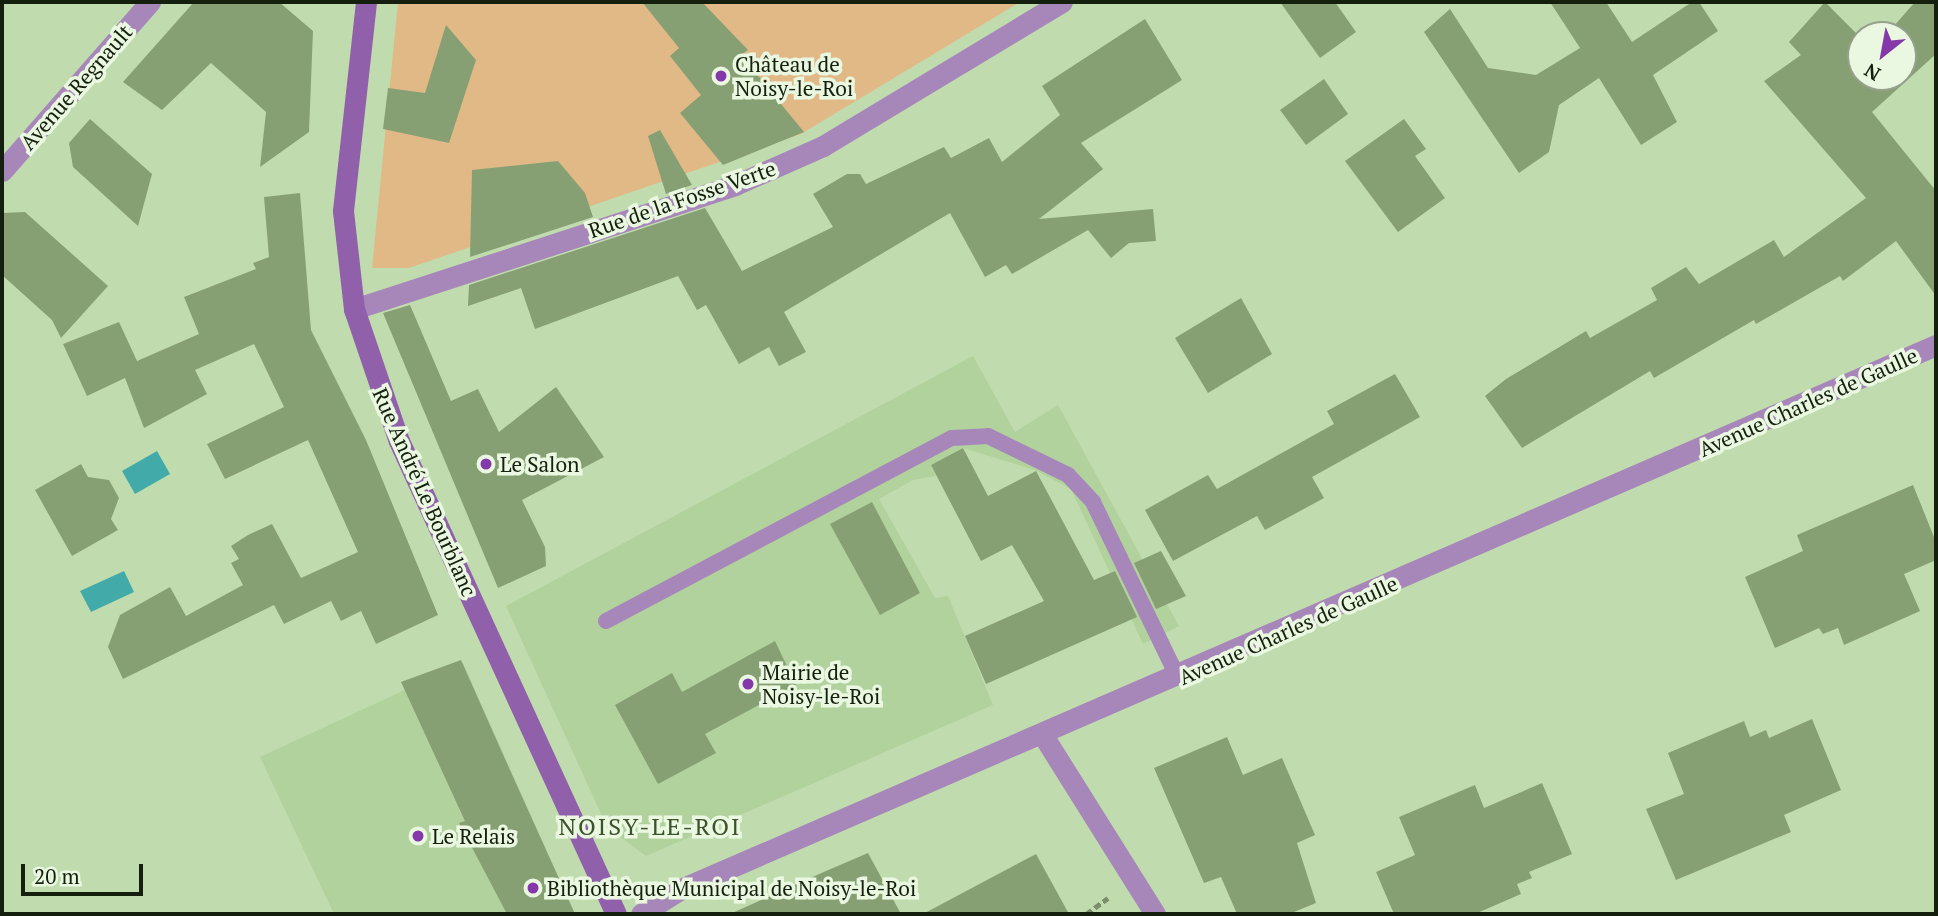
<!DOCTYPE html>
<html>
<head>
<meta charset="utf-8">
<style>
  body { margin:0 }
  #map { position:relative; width:1938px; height:916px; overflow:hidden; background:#c0dcae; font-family:"PT Serif",serif }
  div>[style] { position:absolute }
  .built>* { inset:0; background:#b1d19d }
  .green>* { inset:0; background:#e1b987 }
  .water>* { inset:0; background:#42aba9 }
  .building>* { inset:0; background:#86a074 }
  .path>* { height:4.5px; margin-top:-2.25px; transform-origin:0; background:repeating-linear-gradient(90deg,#7b8f6d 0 7px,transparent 0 10.5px) }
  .lane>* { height:16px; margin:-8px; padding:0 8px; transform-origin:8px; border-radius:8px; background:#a787b9 }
  .street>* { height:21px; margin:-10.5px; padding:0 10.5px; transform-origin:10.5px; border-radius:10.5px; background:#a787b9 }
  .secondary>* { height:21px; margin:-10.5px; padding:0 10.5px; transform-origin:10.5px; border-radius:10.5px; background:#9160aa }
  .dots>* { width:19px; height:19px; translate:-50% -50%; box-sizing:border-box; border:4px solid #eaf8e1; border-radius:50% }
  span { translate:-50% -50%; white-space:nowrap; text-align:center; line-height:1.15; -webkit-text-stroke:7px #eaf8e1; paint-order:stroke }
  .poi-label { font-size:21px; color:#151f0e }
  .left { translate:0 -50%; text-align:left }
  .street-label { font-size:21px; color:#151f0e }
  .quarter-label { font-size:24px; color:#3c532b; letter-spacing:2px }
  .frame { position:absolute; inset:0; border:4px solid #151f0e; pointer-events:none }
  .north { position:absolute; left:1847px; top:21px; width:70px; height:70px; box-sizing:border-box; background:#eaf8e1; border:2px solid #95a18d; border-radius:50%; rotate:211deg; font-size:19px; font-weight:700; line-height:28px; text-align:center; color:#151f0e }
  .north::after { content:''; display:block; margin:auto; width:24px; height:32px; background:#8538a9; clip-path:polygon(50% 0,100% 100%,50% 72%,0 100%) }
  .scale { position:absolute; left:21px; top:864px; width:122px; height:32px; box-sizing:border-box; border:4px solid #151f0e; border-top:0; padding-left:9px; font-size:21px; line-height:24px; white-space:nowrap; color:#151f0e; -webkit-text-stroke:5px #eaf8e1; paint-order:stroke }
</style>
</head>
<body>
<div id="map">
  <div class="built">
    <i style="clip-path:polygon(973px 356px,1015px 432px,1058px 405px,1179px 626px,1143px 644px,1071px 489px,1035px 470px,963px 448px,931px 465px,936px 476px,913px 480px,879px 499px,935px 598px,948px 596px,993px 705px,646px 856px,607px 827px,506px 606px)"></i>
    <i style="clip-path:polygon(463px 663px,575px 914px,334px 914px,260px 757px)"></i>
  </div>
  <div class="green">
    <i style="clip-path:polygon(398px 2px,1020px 2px,801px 134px,409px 268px,372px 268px)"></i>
  </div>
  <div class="water">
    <i style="clip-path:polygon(157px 451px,170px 474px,135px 494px,122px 471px)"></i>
    <i style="clip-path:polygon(124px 571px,134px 592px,91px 612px,80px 591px)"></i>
  </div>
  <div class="building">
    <i style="clip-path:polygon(194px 2px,279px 2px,313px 31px,309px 132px,260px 167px,266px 112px,211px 63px,162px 110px,123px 82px)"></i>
    <i style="clip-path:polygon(642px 2px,702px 2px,748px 50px,741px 55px,804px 132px,723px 165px,680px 113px,701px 95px,670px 56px,679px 48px)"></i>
    <i style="clip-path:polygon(1280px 2px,1335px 2px,1356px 32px,1320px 58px)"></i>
    <i style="clip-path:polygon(1550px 2px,1606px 2px,1632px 42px,1692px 2px,1699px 2px,1718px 31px,1653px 75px,1677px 122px,1641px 145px,1599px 78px,1559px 105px,1549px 152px,1519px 173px,1424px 32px,1450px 9px,1488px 68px,1536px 75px,1580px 48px)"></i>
    <i style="clip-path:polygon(1825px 2px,1861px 38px,1861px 77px,1903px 77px,1903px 35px,1886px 35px,1915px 2px,1936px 2px,1936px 54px,1872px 112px,1936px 191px,1936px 296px,1896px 241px,1843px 281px,1840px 276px,1756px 324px,1754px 320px,1654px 378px,1650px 371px,1522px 448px,1485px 396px,1506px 379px,1586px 331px,1590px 338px,1657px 300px,1651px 288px,1686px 267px,1699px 284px,1774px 240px,1784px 257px,1866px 198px,1764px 81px,1801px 55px,1789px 42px)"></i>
    <i style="clip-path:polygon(1145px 19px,1182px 80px,1081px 143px,1103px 169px,1039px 219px,1153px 209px,1156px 241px,1129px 243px,1111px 258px,1088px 230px,1012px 274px,1006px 265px,985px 277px,950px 213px,784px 312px,806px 352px,779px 366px,769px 347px,739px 364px,706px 305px,697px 310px,678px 276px,535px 329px,521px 288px,468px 306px,469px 285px,705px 208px,742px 271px,833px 227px,813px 194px,847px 174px,860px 174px,866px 184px,944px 147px,951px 158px,989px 138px,1002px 162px,1060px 115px,1042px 86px)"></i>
    <i style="clip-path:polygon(446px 25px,476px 60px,449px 143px,383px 129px,388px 88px,425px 93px)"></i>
    <i style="clip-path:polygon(1324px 79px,1348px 114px,1306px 145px,1280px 110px)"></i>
    <i style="clip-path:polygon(90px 119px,152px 174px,138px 226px,73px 167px,69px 143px)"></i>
    <i style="clip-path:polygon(1404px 119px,1426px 149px,1415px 156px,1445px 198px,1398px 232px,1345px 161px)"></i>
    <i style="clip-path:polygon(660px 130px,692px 185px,666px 194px,648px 136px)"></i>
    <i style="clip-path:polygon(558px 161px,585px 193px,593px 217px,470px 257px,472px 170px)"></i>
    <i style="clip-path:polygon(300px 193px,311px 330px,366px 440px,438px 615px,376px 644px,361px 611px,341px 621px,331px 601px,284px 624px,274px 605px,123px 679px,108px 647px,120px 615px,170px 587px,186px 616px,243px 585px,231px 563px,239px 559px,231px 546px,248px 535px,272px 524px,301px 578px,358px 552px,308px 440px,225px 479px,207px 444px,284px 407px,254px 344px,195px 370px,207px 394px,144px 428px,125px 378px,87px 396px,63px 344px,119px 322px,137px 361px,199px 334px,184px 297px,256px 269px,253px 263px,269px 257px,264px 197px)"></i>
    <i style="clip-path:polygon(25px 212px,108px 286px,61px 338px,52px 320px,2px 275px,2px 213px)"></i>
    <i style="clip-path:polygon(1241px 298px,1272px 354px,1208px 393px,1175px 338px)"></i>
    <i style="clip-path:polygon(410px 305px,451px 401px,478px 389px,499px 432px,556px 387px,604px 457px,522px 500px,545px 547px,546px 566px,498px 588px,383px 313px)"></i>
    <i style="clip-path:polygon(1395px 374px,1420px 417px,1312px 477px,1324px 498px,1265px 530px,1257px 516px,1173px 561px,1145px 510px,1208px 475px,1217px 489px,1334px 424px,1327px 411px)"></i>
    <i style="clip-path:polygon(963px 448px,988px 496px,1036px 471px,1094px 580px,1115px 571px,1137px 617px,986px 684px,965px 636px,1044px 601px,1012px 545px,981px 561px,931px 465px)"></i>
    <i style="clip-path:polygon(81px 464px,88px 477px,109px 480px,119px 498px,111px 519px,118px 530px,72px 556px,35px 490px)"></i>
    <i style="clip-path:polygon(1913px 485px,1936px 542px,1936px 560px,1904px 574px,1920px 611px,1844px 645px,1838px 628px,1823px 634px,1819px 628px,1775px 648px,1745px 577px,1803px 551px,1797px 535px)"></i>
    <i style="clip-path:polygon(872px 502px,920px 593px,880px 615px,830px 524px)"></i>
    <i style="clip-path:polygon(1161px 551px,1186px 596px,1156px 609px,1134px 563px)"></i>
    <i style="clip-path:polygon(775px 641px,796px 685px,705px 734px,716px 753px,658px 784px,615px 705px,672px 673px,682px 692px)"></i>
    <i style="clip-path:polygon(461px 660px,505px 759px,575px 914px,507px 914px,459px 823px,465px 821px,401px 682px)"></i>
    <i style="clip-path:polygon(1812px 719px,1841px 790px,1784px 815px,1791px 832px,1676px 880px,1646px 809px,1684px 794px,1668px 753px,1744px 721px,1750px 737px,1766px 730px,1769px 738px)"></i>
    <i style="clip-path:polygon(1227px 737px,1243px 775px,1282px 758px,1315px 835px,1297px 843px,1316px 903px,1289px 914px,1237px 914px,1221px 877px,1204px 883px,1154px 768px)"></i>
    <i style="clip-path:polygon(1542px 783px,1572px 854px,1529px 872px,1532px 878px,1517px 884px,1521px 894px,1475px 914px,1394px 914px,1376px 872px,1415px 855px,1399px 817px,1475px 785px,1484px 808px)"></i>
    <i style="clip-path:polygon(868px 853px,901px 914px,730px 914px,826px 871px)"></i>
    <i style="clip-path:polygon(1036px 854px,1069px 914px,923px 914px)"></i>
  </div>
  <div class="path">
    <i style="left:1086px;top:914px;width:27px;rotate:-36deg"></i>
  </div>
  <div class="lane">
    <i style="left:606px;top:621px;width:391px;rotate:-27.9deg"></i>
    <i style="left:952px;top:438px;width:36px;rotate:-3deg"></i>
    <i style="left:988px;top:436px;width:89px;rotate:26deg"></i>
    <i style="left:1068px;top:475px;width:37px;rotate:47deg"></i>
    <i style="left:1093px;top:502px;width:195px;rotate:64.2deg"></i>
  </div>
  <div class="street">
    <i style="left:2px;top:171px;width:225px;rotate:-48.8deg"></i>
    <i style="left:354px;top:309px;width:401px;rotate:-18deg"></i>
    <i style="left:735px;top:185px;width:96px;rotate:-23.9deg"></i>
    <i style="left:823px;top:146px;width:279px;rotate:-31.1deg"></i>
    <i style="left:1044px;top:737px;width:209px;rotate:57.9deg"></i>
    <i style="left:641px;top:914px;width:47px;rotate:-32deg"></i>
    <i style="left:681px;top:889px;width:1368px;rotate:-23.44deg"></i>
  </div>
  <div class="secondary">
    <i style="left:366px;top:2px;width:210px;rotate:96.3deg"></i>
    <i style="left:343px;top:211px;width:99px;rotate:83.6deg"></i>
    <i style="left:354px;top:309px;width:139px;rotate:71.2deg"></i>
    <i style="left:399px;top:441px;width:520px;rotate:65.36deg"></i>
  </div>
  <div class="dots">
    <i style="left:721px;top:76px;background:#8538a9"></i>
    <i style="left:486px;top:464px;background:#8538a9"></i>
    <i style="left:748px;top:684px;background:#8538a9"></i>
    <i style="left:418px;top:836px;background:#8538a9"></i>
    <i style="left:533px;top:888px;background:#8538a9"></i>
  </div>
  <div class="poi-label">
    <span class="left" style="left:735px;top:76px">Château de<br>Noisy-le-Roi</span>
    <span class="left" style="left:500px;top:464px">Le Salon</span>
    <span class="left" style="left:762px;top:684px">Mairie de<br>Noisy-le-Roi</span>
    <span class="left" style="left:432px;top:836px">Le Relais</span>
    <span class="left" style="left:547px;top:888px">Bibliothèque Municipal de Noisy-le-Roi</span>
  </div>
  <div class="street-label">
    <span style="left:76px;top:87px;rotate:-49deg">Avenue Regnault</span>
    <span style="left:682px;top:199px;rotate:-19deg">Rue de la Fosse Verte</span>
    <span style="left:1808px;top:402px;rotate:-24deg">Avenue Charles de Gaulle</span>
    <span style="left:425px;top:492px;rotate:66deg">Rue André Le Bourblanc</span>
    <span style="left:1288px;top:630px;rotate:-24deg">Avenue Charles de Gaulle</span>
  </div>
  <div class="quarter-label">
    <span style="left:650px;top:827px">NOISY-LE-ROI</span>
  </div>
  <div class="frame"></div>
  <div class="north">N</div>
  <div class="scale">20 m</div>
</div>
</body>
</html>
